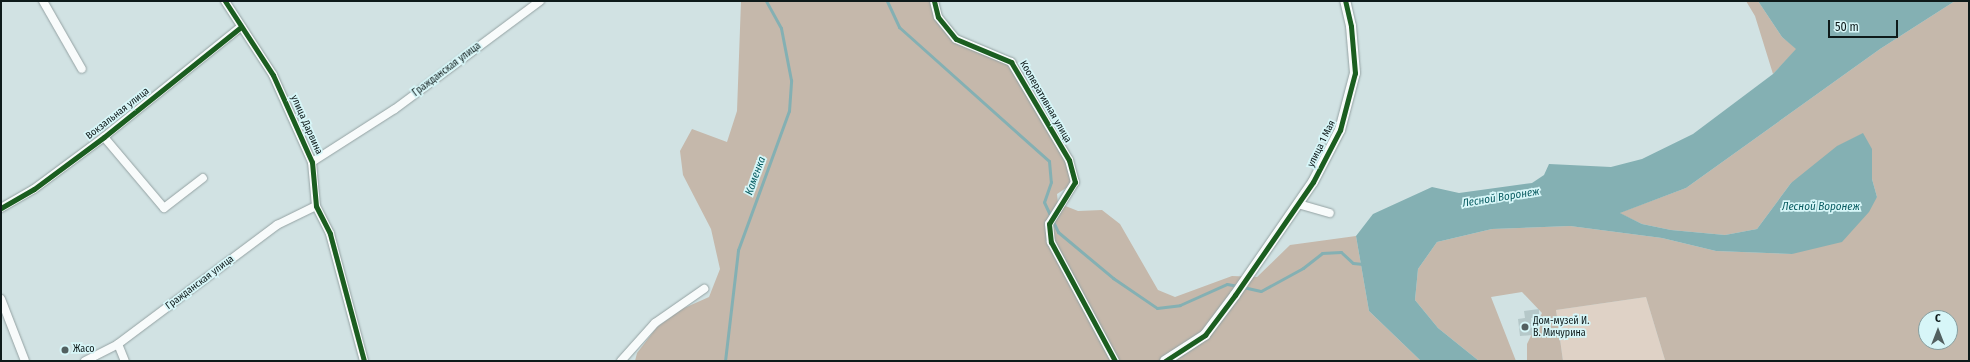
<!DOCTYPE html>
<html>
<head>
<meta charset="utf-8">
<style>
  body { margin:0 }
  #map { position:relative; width:1970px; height:362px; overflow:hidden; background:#d1e2e3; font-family:"Fira Sans Condensed",sans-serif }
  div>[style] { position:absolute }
  .green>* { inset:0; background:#dfd2c6 }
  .forest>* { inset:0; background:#c5b8ab }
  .water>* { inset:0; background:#84b0b3 }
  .stream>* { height:3px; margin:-1.5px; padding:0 1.5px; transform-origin:1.5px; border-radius:1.5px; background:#84b0b3 }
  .building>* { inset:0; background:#b5c8c9 }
  .roads { filter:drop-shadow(0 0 1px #94a2a3) drop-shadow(0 0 1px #94a2a3) }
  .minor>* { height:8px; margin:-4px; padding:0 4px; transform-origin:4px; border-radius:4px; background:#f8fbfb }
  .tertiary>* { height:10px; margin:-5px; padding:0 5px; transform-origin:5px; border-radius:5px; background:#f8fbfb }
  .cycleway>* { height:5px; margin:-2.5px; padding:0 2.5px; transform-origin:2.5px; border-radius:2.5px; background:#1b5e20 }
  .dots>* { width:11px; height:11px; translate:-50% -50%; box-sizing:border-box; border:2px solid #d7f6f8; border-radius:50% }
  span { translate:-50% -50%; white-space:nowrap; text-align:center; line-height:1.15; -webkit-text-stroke:3.5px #d7f6f8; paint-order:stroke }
  .street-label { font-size:10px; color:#0e1a1a }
  .poi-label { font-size:10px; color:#0e1a1a }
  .left { translate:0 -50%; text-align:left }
  .water-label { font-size:11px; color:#095c61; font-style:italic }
  .frame { position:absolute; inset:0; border:2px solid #0e1a1a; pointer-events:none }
  .north { position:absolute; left:1918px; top:310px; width:40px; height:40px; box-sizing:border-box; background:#d7f6f8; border:1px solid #879e9f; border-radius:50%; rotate:0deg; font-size:11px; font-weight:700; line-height:16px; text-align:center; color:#0e1a1a }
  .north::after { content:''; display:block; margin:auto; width:14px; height:18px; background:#526060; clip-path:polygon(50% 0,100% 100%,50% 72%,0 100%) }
  .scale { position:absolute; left:1828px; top:20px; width:70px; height:18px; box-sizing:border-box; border:2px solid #0e1a1a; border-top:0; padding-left:5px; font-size:12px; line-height:14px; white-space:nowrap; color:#0e1a1a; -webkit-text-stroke:3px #d7f6f8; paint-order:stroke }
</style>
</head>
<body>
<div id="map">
  <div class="green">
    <i style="clip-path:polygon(1646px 297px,1665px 360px,1694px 361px,1563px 361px,1556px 310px)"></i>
  </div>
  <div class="forest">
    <i style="clip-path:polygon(741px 1px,934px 1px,938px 17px,956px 39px,1011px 62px,1069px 160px,1075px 182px,1057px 194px,1058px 203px,1078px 211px,1102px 210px,1120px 224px,1158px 290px,1175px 297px,1232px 276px,1257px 277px,1290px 245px,1356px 236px,1369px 311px,1421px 361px,635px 361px,637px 353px,657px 327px,682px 309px,709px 297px,720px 269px,711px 229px,683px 175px,680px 151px,692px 129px,727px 142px,737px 111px)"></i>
    <i style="clip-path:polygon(1746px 1px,1758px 1px,1782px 37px,1797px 49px,1773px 74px,1755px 16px)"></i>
    <i style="clip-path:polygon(evenodd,1955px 1px,1969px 1px,1969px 361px,1665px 360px,1646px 297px,1556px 310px,1563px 361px,1527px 361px,1527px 344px,1542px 313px,1522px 292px,1491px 297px,1516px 361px,1479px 361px,1438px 328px,1415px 300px,1418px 269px,1437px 242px,1492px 229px,1570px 226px,1662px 238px,1716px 251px,1792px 254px,1877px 197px,1872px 179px,1872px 149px,1791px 183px,1757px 229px,1725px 235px,1671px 230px,1642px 224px,1619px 213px,1686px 188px,1880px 49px,1955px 1px,1926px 318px,1950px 318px,1950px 342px,1926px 342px,1926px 318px)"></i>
  </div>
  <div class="water">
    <i style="clip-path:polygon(1758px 1px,1955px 1px,1880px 49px,1686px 188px,1620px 213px,1642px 224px,1671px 230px,1725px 235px,1757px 229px,1791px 183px,1837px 146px,1863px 133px,1872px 149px,1872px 179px,1877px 197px,1869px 212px,1842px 242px,1792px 254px,1716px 251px,1662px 238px,1570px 226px,1492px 229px,1437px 242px,1418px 269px,1415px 300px,1438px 328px,1479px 361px,1421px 361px,1369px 311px,1356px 236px,1373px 214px,1432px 187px,1459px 193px,1532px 183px,1544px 175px,1549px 164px,1611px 167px,1642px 159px,1693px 134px,1773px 74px,1796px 49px,1782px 37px)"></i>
  </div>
  <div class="stream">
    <i style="left:887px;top:1px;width:29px;rotate:65deg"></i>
    <i style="left:899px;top:27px;width:201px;rotate:41.8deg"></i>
    <i style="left:1049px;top:161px;width:21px;rotate:85deg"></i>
    <i style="left:1051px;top:182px;width:21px;rotate:109deg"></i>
    <i style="left:1044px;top:202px;width:33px;rotate:65deg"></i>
    <i style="left:1058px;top:232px;width:72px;rotate:39.9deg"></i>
    <i style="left:1113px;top:278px;width:53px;rotate:34.3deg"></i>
    <i style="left:1157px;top:308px;width:23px;rotate:-7deg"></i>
    <i style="left:1180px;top:305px;width:51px;rotate:-24.1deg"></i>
    <i style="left:1227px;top:284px;width:11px;rotate:10deg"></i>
    <i style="left:1243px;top:287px;width:18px;rotate:13deg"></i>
    <i style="left:1261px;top:291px;width:48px;rotate:-28.7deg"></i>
    <i style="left:1303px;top:268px;width:24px;rotate:-38deg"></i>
    <i style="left:1322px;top:253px;width:19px;rotate:-3deg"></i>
    <i style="left:1341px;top:252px;width:16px;rotate:43deg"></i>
    <i style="left:1353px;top:263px;width:10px;rotate:6deg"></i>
    <i style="left:725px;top:361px;width:112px;rotate:-83.3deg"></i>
    <i style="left:738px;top:250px;width:148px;rotate:-69.9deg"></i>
    <i style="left:789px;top:111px;width:31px;rotate:-86deg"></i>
    <i style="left:791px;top:80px;width:53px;rotate:-100.9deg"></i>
    <i style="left:781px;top:28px;width:31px;rotate:-119deg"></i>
  </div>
  <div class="building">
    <i style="clip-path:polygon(1539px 309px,1539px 317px,1531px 318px,1533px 335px,1520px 336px,1518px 319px,1525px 318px,1524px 311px)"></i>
  </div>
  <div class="roads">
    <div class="minor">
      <i style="left:43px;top:1px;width:78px;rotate:60.2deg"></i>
      <i style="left:225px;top:1px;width:88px;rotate:57deg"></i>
      <i style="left:273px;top:75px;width:95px;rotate:65.9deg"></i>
      <i style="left:312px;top:162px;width:44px;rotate:84.8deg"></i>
      <i style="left:316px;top:206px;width:31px;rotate:63deg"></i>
      <i style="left:330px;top:234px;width:131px;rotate:75deg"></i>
      <i style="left:934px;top:1px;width:16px;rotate:76deg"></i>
      <i style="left:938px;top:17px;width:28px;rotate:51deg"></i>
      <i style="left:956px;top:39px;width:60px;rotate:22.7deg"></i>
      <i style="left:1011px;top:62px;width:114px;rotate:59.4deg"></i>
      <i style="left:1069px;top:160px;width:23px;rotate:75deg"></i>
      <i style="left:1075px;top:182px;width:49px;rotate:121.8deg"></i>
      <i style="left:1049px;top:224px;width:18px;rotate:84deg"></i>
      <i style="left:1051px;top:242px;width:135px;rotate:61.7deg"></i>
      <i style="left:104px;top:137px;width:93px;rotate:49.8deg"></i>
      <i style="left:164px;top:208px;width:49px;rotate:-37.6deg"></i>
      <i style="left:312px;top:162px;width:98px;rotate:-32.6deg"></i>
      <i style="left:395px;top:109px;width:181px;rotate:-36.7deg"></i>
      <i style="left:1298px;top:204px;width:33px;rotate:16deg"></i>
      <i style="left:1px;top:208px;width:38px;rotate:-30deg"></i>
      <i style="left:34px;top:189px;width:87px;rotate:-36.6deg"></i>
      <i style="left:104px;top:137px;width:176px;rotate:-38.8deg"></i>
      <i style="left:1px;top:299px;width:66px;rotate:68.8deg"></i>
      <i style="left:118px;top:344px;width:18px;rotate:68deg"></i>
      <i style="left:85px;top:361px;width:37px;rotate:-27deg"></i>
      <i style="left:118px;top:344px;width:199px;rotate:-36.8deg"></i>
      <i style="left:277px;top:225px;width:43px;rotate:-26deg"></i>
      <i style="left:621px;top:361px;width:51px;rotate:-48.2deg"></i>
      <i style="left:655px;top:323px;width:60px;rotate:-34.8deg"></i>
    </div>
    <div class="tertiary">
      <i style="left:1165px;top:361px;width:48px;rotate:-33deg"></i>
      <i style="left:1205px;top:335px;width:50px;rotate:-53.1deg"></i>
      <i style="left:1235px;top:295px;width:137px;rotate:-55.4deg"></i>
      <i style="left:1313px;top:182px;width:59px;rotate:-62.6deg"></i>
      <i style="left:1340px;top:130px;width:59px;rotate:-75.3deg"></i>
      <i style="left:1355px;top:73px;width:47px;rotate:-94.9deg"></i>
      <i style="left:1351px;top:26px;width:26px;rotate:-103deg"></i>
    </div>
  </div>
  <div class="cycleway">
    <i style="left:225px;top:1px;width:88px;rotate:57deg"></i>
    <i style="left:273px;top:75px;width:95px;rotate:65.9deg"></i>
    <i style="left:312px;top:162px;width:44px;rotate:84.8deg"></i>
    <i style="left:316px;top:206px;width:31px;rotate:63deg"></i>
    <i style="left:330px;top:234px;width:131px;rotate:75deg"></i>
    <i style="left:934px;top:1px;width:16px;rotate:76deg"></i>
    <i style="left:938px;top:17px;width:28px;rotate:51deg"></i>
    <i style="left:956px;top:39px;width:60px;rotate:22.7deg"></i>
    <i style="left:1011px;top:62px;width:114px;rotate:59.4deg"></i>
    <i style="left:1069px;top:160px;width:23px;rotate:75deg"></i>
    <i style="left:1075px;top:182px;width:49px;rotate:121.8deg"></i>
    <i style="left:1049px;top:224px;width:18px;rotate:84deg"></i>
    <i style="left:1051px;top:242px;width:135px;rotate:61.7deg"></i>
    <i style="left:1px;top:208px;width:38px;rotate:-30deg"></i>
    <i style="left:34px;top:189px;width:87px;rotate:-36.6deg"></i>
    <i style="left:104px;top:137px;width:176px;rotate:-38.8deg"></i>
    <i style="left:1165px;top:361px;width:48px;rotate:-33deg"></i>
    <i style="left:1205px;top:335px;width:50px;rotate:-53.1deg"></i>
    <i style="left:1235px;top:295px;width:137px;rotate:-55.4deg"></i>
    <i style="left:1313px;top:182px;width:59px;rotate:-62.6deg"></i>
    <i style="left:1340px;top:130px;width:59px;rotate:-75.3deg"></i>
    <i style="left:1355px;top:73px;width:47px;rotate:-94.9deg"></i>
    <i style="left:1351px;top:26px;width:26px;rotate:-103deg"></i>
  </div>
  <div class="dots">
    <i style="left:1525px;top:327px;background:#526060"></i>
    <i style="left:65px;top:350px;background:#526060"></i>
  </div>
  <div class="street-label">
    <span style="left:447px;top:70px;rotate:-37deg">Гражданская улица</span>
    <span style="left:1045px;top:102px;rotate:60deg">Кооперативная улица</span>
    <span style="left:118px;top:114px;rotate:-38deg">Вокзальная улица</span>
    <span style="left:306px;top:125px;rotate:66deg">улица Дарвина</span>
    <span style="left:1322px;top:144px;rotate:-64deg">улица 1 Мая</span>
    <span style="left:200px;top:283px;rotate:-37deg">Гражданская улица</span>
  </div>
  <div class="poi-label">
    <span class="left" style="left:1533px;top:327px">Дом-музей И.<br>В. Мичурина</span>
    <span class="left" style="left:73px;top:350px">Жасо</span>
  </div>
  <div class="water-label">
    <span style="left:756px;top:176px;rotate:-70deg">Каменка</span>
    <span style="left:1501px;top:198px;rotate:-9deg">Лесной Воронеж</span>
    <span style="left:1821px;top:207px">Лесной Воронеж</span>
  </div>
  <div class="frame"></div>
  <div class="north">С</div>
  <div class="scale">50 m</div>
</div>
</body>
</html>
